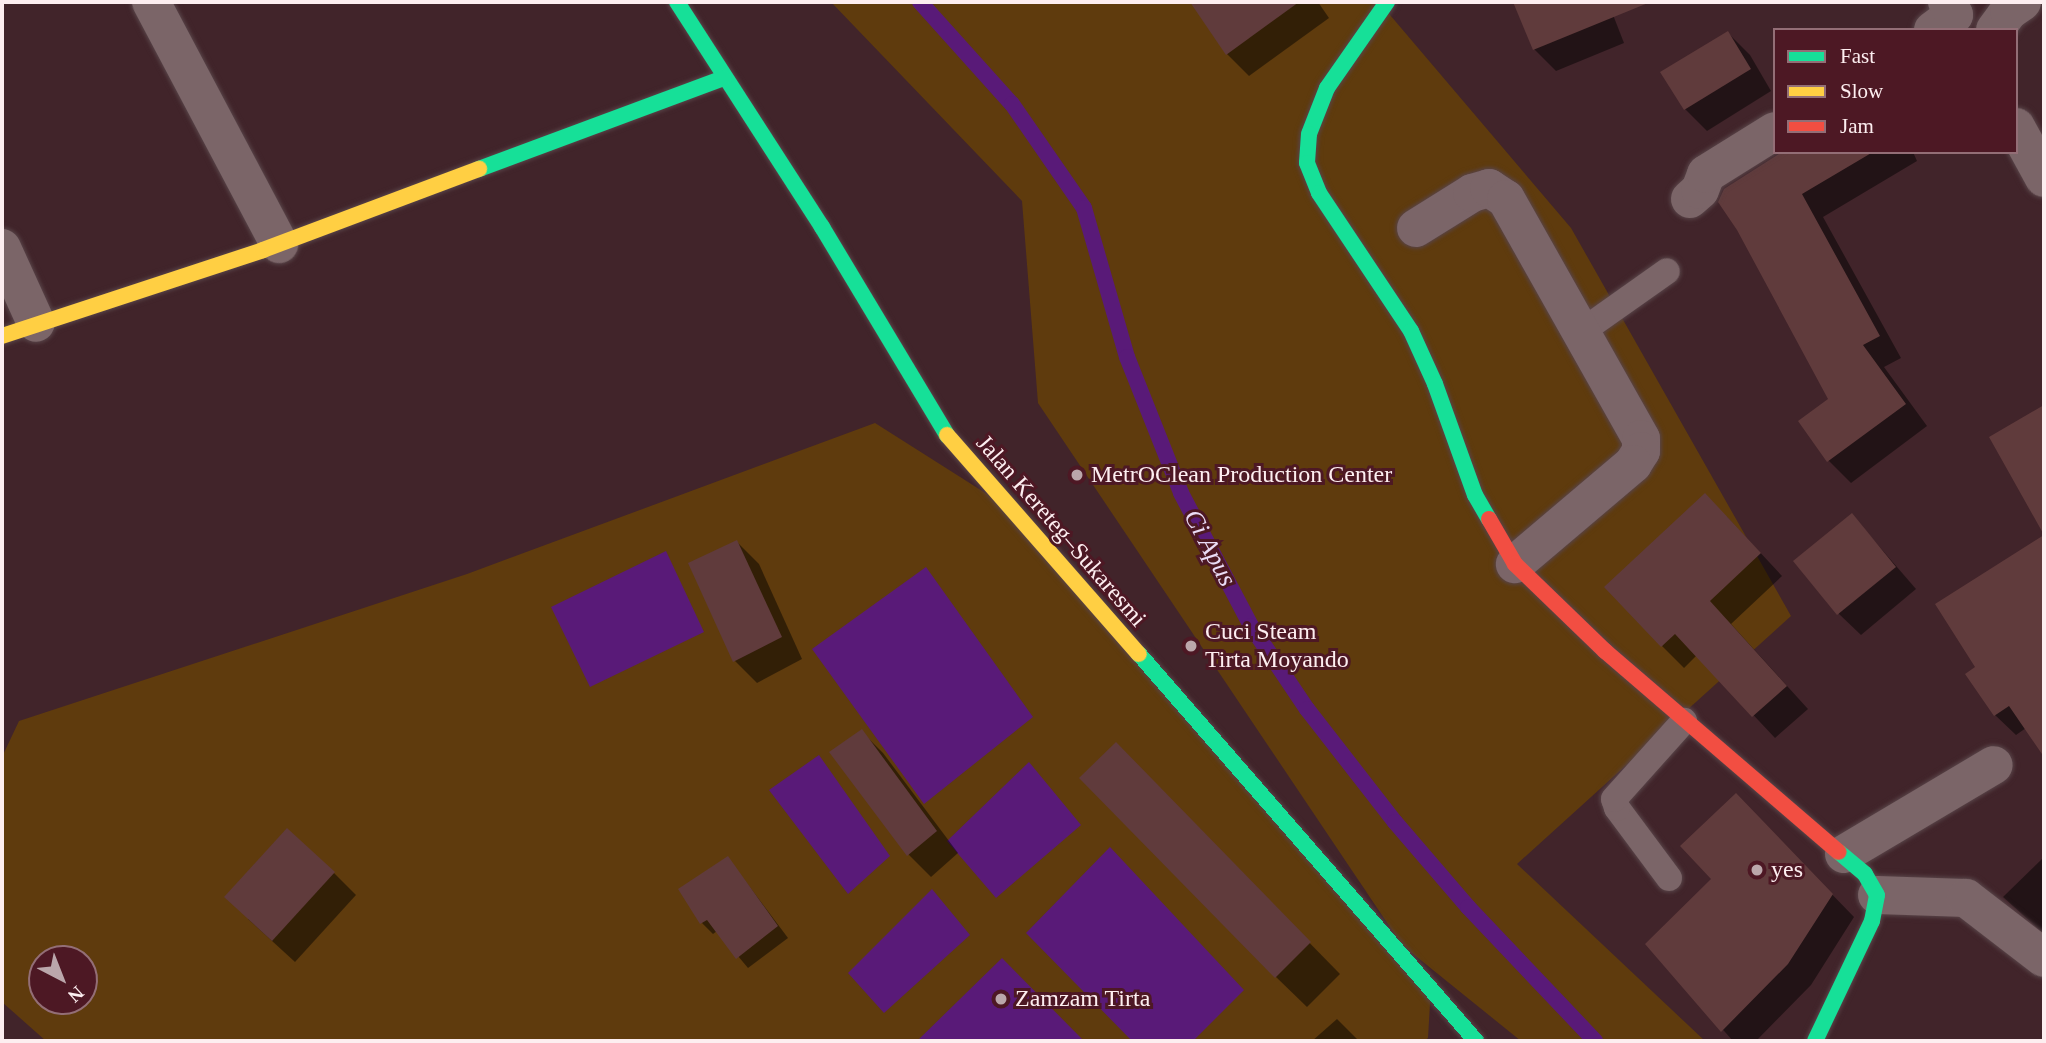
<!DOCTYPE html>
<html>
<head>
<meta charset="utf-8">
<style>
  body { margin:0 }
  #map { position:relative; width:2046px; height:1043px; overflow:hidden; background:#41242a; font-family:Georgia,serif }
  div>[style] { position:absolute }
  .green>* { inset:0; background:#5f3b0d }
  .water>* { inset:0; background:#591a78 }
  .shadow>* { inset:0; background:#0007 }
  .stream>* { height:16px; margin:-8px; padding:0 8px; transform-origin:8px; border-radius:8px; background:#591a78 }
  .building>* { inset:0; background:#603b3c }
  .roads { filter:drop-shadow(0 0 2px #584448) drop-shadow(0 0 2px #584448) }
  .lane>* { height:26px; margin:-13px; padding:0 13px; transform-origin:13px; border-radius:13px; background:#7b6568 }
  .street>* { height:38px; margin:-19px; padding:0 19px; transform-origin:19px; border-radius:19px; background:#7b6568 }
  .fast>* { height:16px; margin:-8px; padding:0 8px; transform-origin:8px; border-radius:8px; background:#16e098 }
  .slow>* { height:16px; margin:-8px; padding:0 8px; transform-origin:8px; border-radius:8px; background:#ffcf43 }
  .jam>* { height:16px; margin:-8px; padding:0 8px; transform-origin:8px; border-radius:8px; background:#f24e42 }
  .dots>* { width:19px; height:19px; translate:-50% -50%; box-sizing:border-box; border:4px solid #4d1824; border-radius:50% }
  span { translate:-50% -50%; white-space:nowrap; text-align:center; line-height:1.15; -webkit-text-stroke:6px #4d1824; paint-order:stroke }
  .poi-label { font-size:24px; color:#fdeef0 }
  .left { translate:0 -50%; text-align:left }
  .street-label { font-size:24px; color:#fdeef0 }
  .water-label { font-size:26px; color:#eadcf6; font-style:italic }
  .frame { position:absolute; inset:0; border:4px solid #fdeef0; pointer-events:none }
  .legend { position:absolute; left:1773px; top:28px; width:245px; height:126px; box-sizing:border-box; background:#4d1824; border:2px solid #936e76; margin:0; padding:9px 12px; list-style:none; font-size:21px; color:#fdeef0 }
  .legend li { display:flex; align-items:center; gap:14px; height:35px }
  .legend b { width:35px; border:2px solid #936e76 }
  .north { position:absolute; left:28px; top:945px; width:70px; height:70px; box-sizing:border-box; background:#4d1824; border:2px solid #936e76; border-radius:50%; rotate:138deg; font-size:19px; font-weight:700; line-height:28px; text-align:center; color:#fdeef0 }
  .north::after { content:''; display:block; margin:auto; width:24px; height:32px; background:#bba7ab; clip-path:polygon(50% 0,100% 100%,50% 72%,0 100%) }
</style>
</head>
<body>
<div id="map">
  <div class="green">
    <i style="clip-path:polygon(831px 2px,1379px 2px,1571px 228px,1791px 616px,1517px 864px,1705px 1041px,1521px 1041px,1402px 945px,1038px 403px,1022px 201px)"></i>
    <i style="clip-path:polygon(evenodd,875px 423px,1009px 508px,1431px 987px,1428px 1038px,1424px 1041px,46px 1041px,2px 1002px,2px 757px,19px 721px,467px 574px,875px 423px,42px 959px,84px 959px,84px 1001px,42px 1001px,42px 959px)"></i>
  </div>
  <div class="water">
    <i style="clip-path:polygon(666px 551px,704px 632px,590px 687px,551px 607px)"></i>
    <i style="clip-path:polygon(926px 567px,1033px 717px,924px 804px,812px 649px)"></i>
    <i style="clip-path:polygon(819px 755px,890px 856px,848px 894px,769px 790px)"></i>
    <i style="clip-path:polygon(1029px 762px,1081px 825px,996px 898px,947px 841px)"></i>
    <i style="clip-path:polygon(1110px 847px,1244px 990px,1193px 1041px,1132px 1041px,1026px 933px)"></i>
    <i style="clip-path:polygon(932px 889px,970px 935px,884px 1013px,848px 973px)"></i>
    <i style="clip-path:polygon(1002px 958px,1084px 1041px,917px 1041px)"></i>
  </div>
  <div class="shadow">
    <i style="clip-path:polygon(1192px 2px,1318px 2px,1329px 18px,1249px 76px,1227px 54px)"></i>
    <i style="clip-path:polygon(1515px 2px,1608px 2px,1624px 43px,1556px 71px,1534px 49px)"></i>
    <i style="clip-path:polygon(1728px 33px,1750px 55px,1771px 91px,1707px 131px,1685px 109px)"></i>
    <i style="clip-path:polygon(1786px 152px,1913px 152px,1917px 161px,1823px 217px,1901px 358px,1884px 367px,1927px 426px,1851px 483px,1829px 461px,1800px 421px,1830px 399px)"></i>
    <i style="clip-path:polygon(2044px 407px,2044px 531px,1992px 438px)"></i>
    <i style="clip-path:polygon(1852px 515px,1916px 589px,1861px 635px,1839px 614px)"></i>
    <i style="clip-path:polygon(1727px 517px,1782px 576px,1731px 624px,1808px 709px,1775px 738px,1697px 655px,1684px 668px,1662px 646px)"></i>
    <i style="clip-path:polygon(2044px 537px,2044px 655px,2038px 659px,2044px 668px,2044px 749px,2026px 728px,2016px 735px,1995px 715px,1977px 668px,1937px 604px)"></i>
    <i style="clip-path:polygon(737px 542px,759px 564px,802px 659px,757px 683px,735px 661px)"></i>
    <i style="clip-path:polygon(861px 731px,883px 753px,958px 853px,931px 877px,909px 855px,832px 753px)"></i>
    <i style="clip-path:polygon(1146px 776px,1340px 974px,1307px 1007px,1276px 977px)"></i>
    <i style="clip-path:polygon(1758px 818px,1854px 917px,1811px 985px,1756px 1041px,1733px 1041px,1647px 944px,1714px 879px)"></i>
    <i style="clip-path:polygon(2044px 857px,2044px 934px,2003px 897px)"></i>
    <i style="clip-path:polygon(728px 858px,788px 938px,748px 968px,717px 931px,713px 934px,702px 923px)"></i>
    <i style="clip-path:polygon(334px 873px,356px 895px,295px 962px,248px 919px)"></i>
    <i style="clip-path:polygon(1337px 1019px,1359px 1041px,1312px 1041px)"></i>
  </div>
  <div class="stream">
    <i style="left:920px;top:2px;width:137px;rotate:48deg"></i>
    <i style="left:1012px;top:104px;width:126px;rotate:55.3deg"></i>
    <i style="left:1084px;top:208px;width:155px;rotate:73.9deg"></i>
    <i style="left:1127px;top:357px;width:146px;rotate:68.3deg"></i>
    <i style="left:1181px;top:493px;width:150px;rotate:62.2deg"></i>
    <i style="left:1251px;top:626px;width:100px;rotate:56deg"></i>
    <i style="left:1307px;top:709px;width:143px;rotate:52.1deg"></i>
    <i style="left:1395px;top:822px;width:112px;rotate:49.3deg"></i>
    <i style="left:1468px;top:907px;width:185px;rotate:46.5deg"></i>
  </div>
  <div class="building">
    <i style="clip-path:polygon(1190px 2px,1299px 2px,1226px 55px)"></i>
    <i style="clip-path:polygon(1513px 2px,1647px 2px,1648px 3px,1533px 50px)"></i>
    <i style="clip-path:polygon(1728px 31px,1751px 69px,1684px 110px,1660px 72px)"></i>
    <i style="clip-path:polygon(1782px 152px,1873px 152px,1802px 194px,1880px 336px,1863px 345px,1906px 404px,1827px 462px,1798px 421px,1828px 399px,1737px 230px,1718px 202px,1724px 189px)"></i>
    <i style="clip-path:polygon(2044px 405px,2044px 757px,2009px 706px,1994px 716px,1965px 674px,1975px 667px,1935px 604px,2044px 535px,1989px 437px)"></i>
    <i style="clip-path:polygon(1705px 493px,1761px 553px,1710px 601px,1787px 686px,1752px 717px,1675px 634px,1661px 647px,1604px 587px)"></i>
    <i style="clip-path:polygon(1852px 513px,1896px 567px,1837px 615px,1793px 561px)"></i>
    <i style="clip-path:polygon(737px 540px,782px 637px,733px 662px,688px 563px)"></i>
    <i style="clip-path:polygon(862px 729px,937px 831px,907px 856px,829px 752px)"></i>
    <i style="clip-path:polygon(1116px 742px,1311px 942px,1275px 978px,1079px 778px)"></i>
    <i style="clip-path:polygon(1736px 793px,1833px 894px,1788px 964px,1721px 1032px,1645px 944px,1711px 879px,1680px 846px)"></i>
    <i style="clip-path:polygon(287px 828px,335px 872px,272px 941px,224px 897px)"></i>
    <i style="clip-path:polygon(728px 856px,778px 926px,736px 959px,707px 920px,700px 924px,678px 889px)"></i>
  </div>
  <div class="roads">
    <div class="lane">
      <i style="left:1581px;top:332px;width:105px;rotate:-35.3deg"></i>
      <i style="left:1669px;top:878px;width:87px;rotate:-126.6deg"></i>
      <i style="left:1617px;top:808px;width:9px;rotate:-108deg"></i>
      <i style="left:1614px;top:799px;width:105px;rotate:-48.1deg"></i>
    </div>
    <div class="street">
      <i style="left:151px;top:2px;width:274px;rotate:62.1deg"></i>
      <i style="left:1933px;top:30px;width:26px;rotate:-36deg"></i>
      <i style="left:1954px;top:15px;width:15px;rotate:-118deg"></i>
      <i style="left:1995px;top:30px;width:24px;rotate:-54deg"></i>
      <i style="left:2009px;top:11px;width:16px;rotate:-35deg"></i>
      <i style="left:2016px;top:127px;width:58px;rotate:61.2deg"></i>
      <i style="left:1690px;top:199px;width:13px;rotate:-42deg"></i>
      <i style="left:1700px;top:190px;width:17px;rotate:-69deg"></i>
      <i style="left:1706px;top:174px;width:81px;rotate:-31.9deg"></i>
      <i style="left:1416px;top:228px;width:66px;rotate:-32deg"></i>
      <i style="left:1472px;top:193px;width:18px;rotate:-16deg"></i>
      <i style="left:1489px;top:188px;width:20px;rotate:33deg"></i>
      <i style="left:1506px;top:199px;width:275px;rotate:60.6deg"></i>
      <i style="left:1641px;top:439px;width:12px;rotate:90deg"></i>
      <i style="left:1641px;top:451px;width:15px;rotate:122deg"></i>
      <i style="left:1633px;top:464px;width:155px;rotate:139.7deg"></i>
      <i style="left:2px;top:248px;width:82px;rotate:65.6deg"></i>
      <i style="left:1844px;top:854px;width:174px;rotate:-30.7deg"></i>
      <i style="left:1877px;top:895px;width:89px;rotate:1.9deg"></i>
      <i style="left:1966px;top:898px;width:98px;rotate:37.6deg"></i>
    </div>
    <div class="fast">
      <i style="left:677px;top:2px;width:268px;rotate:57.2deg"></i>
      <i style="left:822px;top:227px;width:243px;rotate:59deg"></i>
      <i style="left:1387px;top:2px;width:105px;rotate:124.9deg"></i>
      <i style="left:1327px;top:88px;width:49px;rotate:111.4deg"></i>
      <i style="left:1309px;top:134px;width:29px;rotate:94deg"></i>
      <i style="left:1307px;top:163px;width:32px;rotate:68deg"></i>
      <i style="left:1319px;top:193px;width:166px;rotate:56.3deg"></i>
      <i style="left:1411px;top:331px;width:58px;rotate:65.6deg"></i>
      <i style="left:1435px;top:384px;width:118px;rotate:70.2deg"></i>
      <i style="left:1475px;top:495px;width:28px;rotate:60deg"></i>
      <i style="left:479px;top:169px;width:261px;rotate:-20.4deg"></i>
      <i style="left:1139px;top:654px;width:513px;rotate:48.95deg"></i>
      <i style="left:1815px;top:1041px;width:133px;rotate:-64.6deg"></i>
      <i style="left:1872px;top:921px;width:26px;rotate:-79deg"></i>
      <i style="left:1877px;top:895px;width:24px;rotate:-120deg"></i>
      <i style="left:1865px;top:874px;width:34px;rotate:-140deg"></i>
    </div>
    <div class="slow">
      <i style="left:2px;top:336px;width:275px;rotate:-18.2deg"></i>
      <i style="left:263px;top:250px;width:231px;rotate:-20.6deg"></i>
      <i style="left:947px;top:435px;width:291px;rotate:48.8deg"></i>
    </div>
    <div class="jam">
      <i style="left:1489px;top:519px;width:52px;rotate:60deg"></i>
      <i style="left:1515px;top:564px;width:125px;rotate:44deg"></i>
      <i style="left:1605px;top:651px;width:308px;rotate:40.7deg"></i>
    </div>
  </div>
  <div class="dots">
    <i style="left:1077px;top:475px;background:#bba7ab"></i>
    <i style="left:1191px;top:646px;background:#bba7ab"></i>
    <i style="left:1757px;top:870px;background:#bba7ab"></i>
    <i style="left:1001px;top:999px;background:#bba7ab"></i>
  </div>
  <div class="poi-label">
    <span class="left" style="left:1091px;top:475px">MetrOClean Production Center</span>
    <span class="left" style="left:1205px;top:646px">Cuci Steam<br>Tirta Moyando</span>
    <span class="left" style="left:1771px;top:870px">yes</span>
    <span class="left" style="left:1015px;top:999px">Zamzam Tirta</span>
  </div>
  <div class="street-label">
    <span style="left:1061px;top:531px;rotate:49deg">Jalan Kereteg–Sukaresmi</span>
  </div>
  <div class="water-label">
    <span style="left:1210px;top:548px;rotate:62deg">Ci Apus</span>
  </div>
  <div class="frame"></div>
  <ul class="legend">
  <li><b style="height:9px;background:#16e098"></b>Fast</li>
  <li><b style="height:9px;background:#ffcf43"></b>Slow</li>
  <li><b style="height:9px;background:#f24e42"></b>Jam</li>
  </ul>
  <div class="north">N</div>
</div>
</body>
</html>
